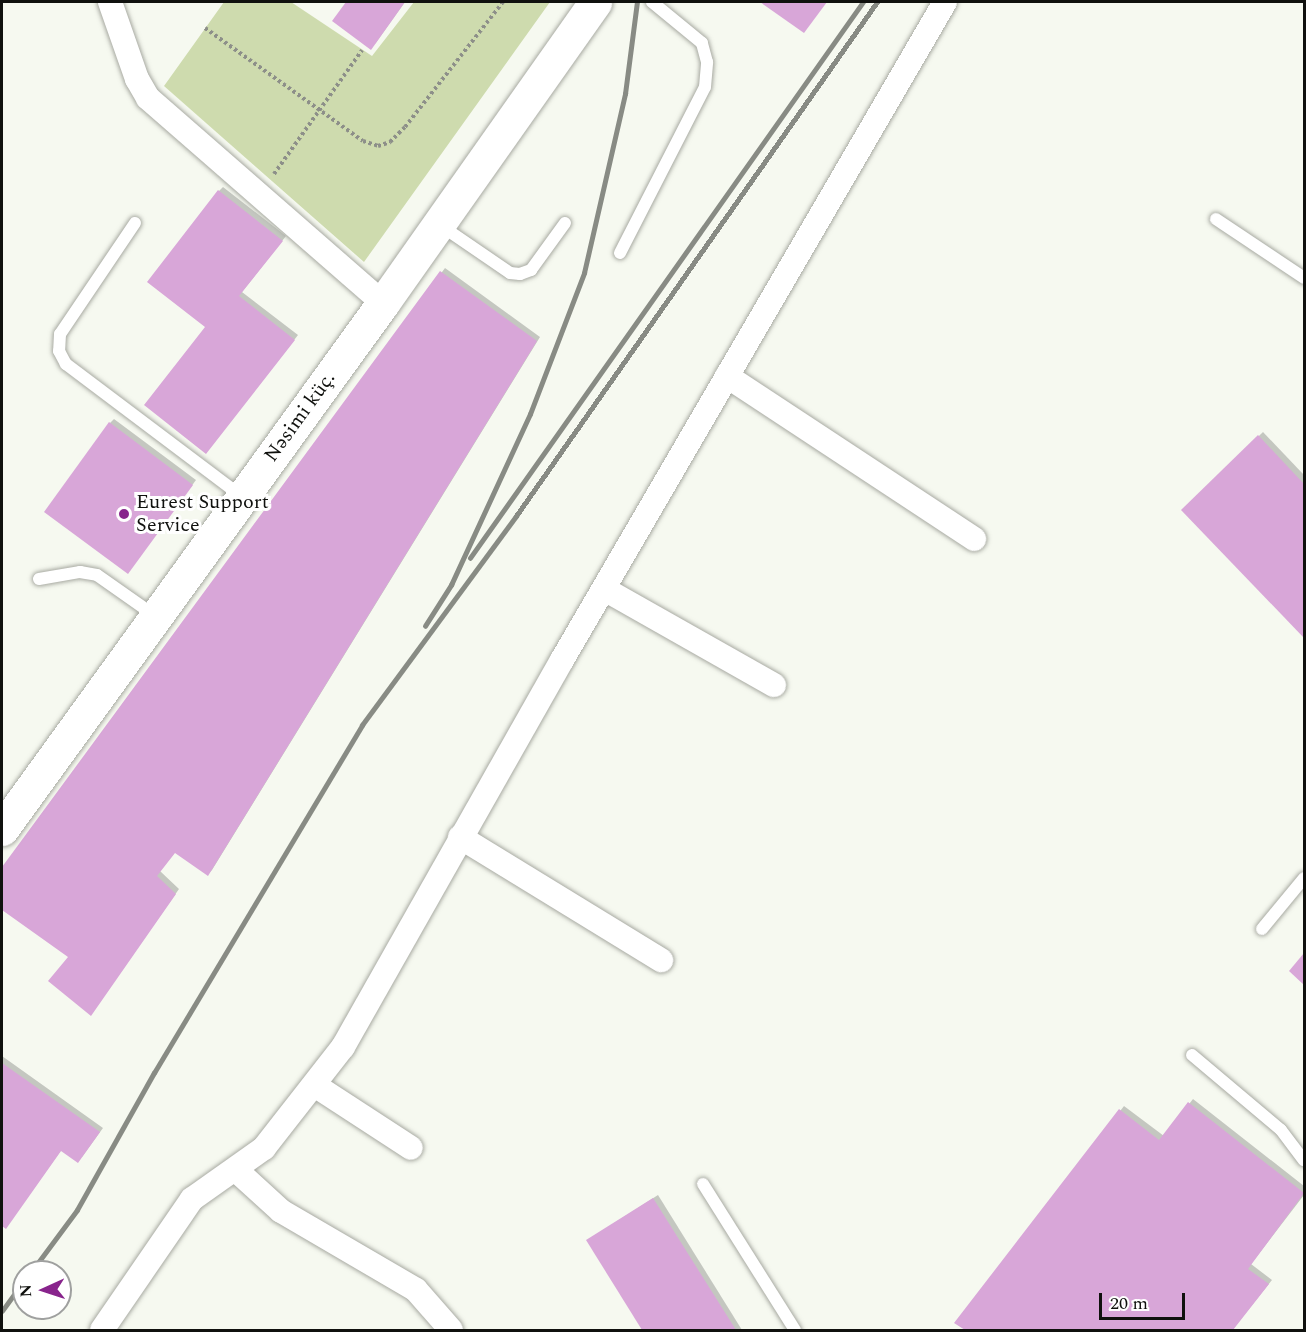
<!DOCTYPE html>
<html>
<head>
<meta charset="utf-8">
<style>
  body { margin:0 }
  #map { position:relative; width:1306px; height:1332px; overflow:hidden; background:#f6f9f0; font-family:Spectral,serif }
  div>[style] { position:absolute }
  .green>* { inset:0; background:#cedbae }
  .shadow>* { inset:0; background:#0003 }
  .building>* { inset:0; background:#d8a6d8 }
  .path>* { height:4px; margin-top:-2px; transform-origin:0; background:repeating-linear-gradient(90deg,#8d8f89 0 3px,transparent 0 6px) }
  .roads { filter:drop-shadow(0 0 2px #a8aaa2) drop-shadow(0 0 2px #a8aaa2) }
  .lane>* { height:12px; margin:-6px; padding:0 6px; transform-origin:6px; border-radius:6px; background:#fff }
  .street>* { height:24px; margin:-12px; padding:0 12px; transform-origin:12px; border-radius:12px; background:#fff }
  .secondary>* { height:33px; margin:-16.5px; padding:0 16.5px; transform-origin:16.5px; border-radius:16.5px; background:#fff }
  .rail>* { height:4.5px; margin:-2.25px; padding:0 2.25px; transform-origin:2.25px; border-radius:2.25px; background:#888b84 }
  .dots>* { width:16px; height:16px; translate:-50% -50%; box-sizing:border-box; border:3px solid #fff; border-radius:50% }
  span { translate:-50% -50%; white-space:nowrap; text-align:center; line-height:1.15; -webkit-text-stroke:6px #fff; paint-order:stroke }
  .street-label { font-size:20px; color:#10110e }
  .poi-label { font-size:20px; color:#10110e }
  .left { translate:0 -50%; text-align:left }
  .frame { position:absolute; inset:0; border:3px solid #10110e; pointer-events:none }
  .north { position:absolute; left:12px; top:1260px; width:60px; height:60px; box-sizing:border-box; background:#fff; border:2px solid #9fa09f; border-radius:50%; rotate:267deg; font-size:16px; font-weight:700; line-height:24px; text-align:center; color:#10110e }
  .north::after { content:''; display:block; margin:auto; width:21px; height:27px; background:#88248c; clip-path:polygon(50% 0,100% 100%,50% 72%,0 100%) }
  .scale { position:absolute; left:1099px; top:1293px; width:86px; height:27px; box-sizing:border-box; border:3px solid #10110e; border-top:0; padding-left:8px; font-size:18px; line-height:21px; white-space:nowrap; color:#10110e; -webkit-text-stroke:4px #fff; paint-order:stroke }
</style>
</head>
<body>
<div id="map">
  <div class="green">
    <i style="clip-path:polygon(224px 2px,291px 2px,372px 56px,414px 2px,550px 2px,364px 262px,164px 86px)"></i>
  </div>
  <div class="shadow">
    <i style="clip-path:polygon(347px 2px,405px 2px,375px 44px,334px 21px)"></i>
    <i style="clip-path:polygon(762px 2px,826px 2px,803px 31px)"></i>
    <i style="clip-path:polygon(223px 187px,286px 236px,242px 292px,298px 335px,210px 448px,207px 327px,219px 191px)"></i>
    <i style="clip-path:polygon(445px 268px,540px 337px,212px 870px,208px 874px,175px 852px,160px 871px,179px 889px,91px 1014px,70px 956px,2px 908px,2px 869px)"></i>
    <i style="clip-path:polygon(114px 419px,196px 480px,132px 567px,110px 423px)"></i>
    <i style="clip-path:polygon(1263px 432px,1304px 475px,1304px 636px,1183px 510px)"></i>
    <i style="clip-path:polygon(2px 1056px,103px 1128px,82px 1157px,62px 1149px,6px 1227px,2px 1224px)"></i>
    <i style="clip-path:polygon(1193px 1099px,1304px 1186px,1304px 1195px,1251px 1264px,1272px 1280px,1232px 1330px,967px 1330px,956px 1322px,1124px 1106px,1164px 1136px)"></i>
    <i style="clip-path:polygon(658px 1195px,742px 1330px,644px 1330px,588px 1240px)"></i>
  </div>
  <div class="building">
    <i style="clip-path:polygon(346px 2px,405px 2px,371px 50px,332px 21px)"></i>
    <i style="clip-path:polygon(760px 2px,827px 2px,804px 33px)"></i>
    <i style="clip-path:polygon(218px 190px,283px 241px,239px 296px,295px 340px,206px 454px,144px 405px,205px 327px,147px 282px)"></i>
    <i style="clip-path:polygon(440px 271px,537px 341px,208px 876px,175px 853px,157px 876px,176px 894px,91px 1016px,48px 981px,68px 957px,2px 910px,2px 867px)"></i>
    <i style="clip-path:polygon(109px 422px,193px 485px,128px 574px,44px 512px)"></i>
    <i style="clip-path:polygon(1258px 435px,1304px 484px,1304px 638px,1181px 510px)"></i>
    <i style="clip-path:polygon(1304px 953px,1304px 985px,1289px 971px)"></i>
    <i style="clip-path:polygon(2px 1063px,100px 1132px,78px 1163px,61px 1151px,6px 1229px,2px 1226px)"></i>
    <i style="clip-path:polygon(1188px 1102px,1304px 1193px,1248px 1269px,1269px 1284px,1233px 1330px,965px 1330px,954px 1323px,1119px 1109px,1159px 1140px)"></i>
    <i style="clip-path:polygon(653px 1198px,736px 1330px,642px 1330px,586px 1240px)"></i>
  </div>
  <div class="path">
    <i style="left:205px;top:28px;width:194px;rotate:35.6deg"></i>
    <i style="left:363px;top:141px;width:16px;rotate:18deg"></i>
    <i style="left:378px;top:146px;width:13px;rotate:-18deg"></i>
    <i style="left:390px;top:142px;width:21px;rotate:-45deg"></i>
    <i style="left:405px;top:127px;width:159px;rotate:-51.9deg"></i>
    <i style="left:274px;top:174px;width:152px;rotate:-54.6deg"></i>
  </div>
  <div class="roads">
    <div class="lane">
      <i style="left:1216px;top:219px;width:106px;rotate:33.8deg"></i>
      <i style="left:135px;top:223px;width:134px;rotate:124deg"></i>
      <i style="left:60px;top:334px;width:17px;rotate:93deg"></i>
      <i style="left:59px;top:351px;width:15px;rotate:62deg"></i>
      <i style="left:66px;top:364px;width:219px;rotate:37deg"></i>
      <i style="left:440px;top:225px;width:85px;rotate:34.4deg"></i>
      <i style="left:510px;top:273px;width:10px;rotate:6deg"></i>
      <i style="left:520px;top:274px;width:12px;rotate:-20deg"></i>
      <i style="left:531px;top:270px;width:58px;rotate:-54.1deg"></i>
      <i style="left:620px;top:253px;width:186px;rotate:-62.9deg"></i>
      <i style="left:705px;top:87px;width:25px;rotate:-85deg"></i>
      <i style="left:707px;top:62px;width:20px;rotate:-105deg"></i>
      <i style="left:702px;top:43px;width:65px;rotate:-140.6deg"></i>
      <i style="left:39px;top:579px;width:42px;rotate:-9.7deg"></i>
      <i style="left:80px;top:572px;width:17px;rotate:10deg"></i>
      <i style="left:97px;top:575px;width:70px;rotate:35.1deg"></i>
      <i style="left:1262px;top:929px;width:66px;rotate:-50.5deg"></i>
      <i style="left:1192px;top:1055px;width:116px;rotate:40.1deg"></i>
      <i style="left:1281px;top:1130px;width:38px;rotate:53deg"></i>
      <i style="left:703px;top:1184px;width:173px;rotate:57.8deg"></i>
    </div>
    <div class="street">
      <i style="left:110px;top:2px;width:82px;rotate:70.7deg"></i>
      <i style="left:137px;top:79px;width:22px;rotate:60deg"></i>
      <i style="left:148px;top:98px;width:312px;rotate:41.1deg"></i>
      <i style="left:727px;top:376px;width:296px;rotate:33.4deg"></i>
      <i style="left:606px;top:590px;width:193px;rotate:29.5deg"></i>
      <i style="left:460px;top:837px;width:236px;rotate:31.5deg"></i>
      <i style="left:316px;top:1086px;width:113px;rotate:33.1deg"></i>
      <i style="left:236px;top:1170px;width:61px;rotate:42.3deg"></i>
      <i style="left:281px;top:1211px;width:156px;rotate:30.3deg"></i>
      <i style="left:416px;top:1290px;width:53px;rotate:48.8deg"></i>
      <i style="left:102px;top:1330px;width:159px;rotate:-55.5deg"></i>
      <i style="left:192px;top:1199px;width:88px;rotate:-35.3deg"></i>
      <i style="left:264px;top:1148px;width:128px;rotate:-52deg"></i>
      <i style="left:343px;top:1047px;width:445px;rotate:-60.5deg"></i>
      <i style="left:562px;top:660px;width:761px;rotate:-59.8deg"></i>
    </div>
    <div class="secondary">
      <i style="left:2px;top:829px;width:649px;rotate:-54.08deg"></i>
      <i style="left:383px;top:303px;width:368px;rotate:-54.8deg"></i>
    </div>
  </div>
  <div class="rail">
    <i style="left:470px;top:558px;width:681px;rotate:-54.75deg"></i>
    <i style="left:425px;top:626px;width:49px;rotate:-57.6deg"></i>
    <i style="left:451px;top:585px;width:188px;rotate:-65.2deg"></i>
    <i style="left:530px;top:414px;width:151px;rotate:-69deg"></i>
    <i style="left:584px;top:273px;width:184px;rotate:-77.1deg"></i>
    <i style="left:625px;top:94px;width:93px;rotate:-82.6deg"></i>
    <i style="left:31px;top:1272px;width:77px;rotate:-53.4deg"></i>
    <i style="left:77px;top:1210px;width:157px;rotate:-60.7deg"></i>
    <i style="left:154px;top:1073px;width:405px;rotate:-59.1deg"></i>
    <i style="left:362px;top:725px;width:260px;rotate:-53.6deg"></i>
    <i style="left:516px;top:516px;width:628px;rotate:-54.92deg"></i>
    <i style="left:2px;top:1311px;width:37px;rotate:-54deg"></i>
  </div>
  <div class="dots">
    <i style="left:124px;top:514px;background:#88248c"></i>
  </div>
  <div class="street-label">
    <span style="left:300px;top:417px;rotate:-54deg">Nəsimi küç.</span>
  </div>
  <div class="poi-label">
    <span class="left" style="left:136px;top:514px">Eurest Support<br>Service</span>
  </div>
  <div class="frame"></div>
  <div class="north">N</div>
  <div class="scale">20 m</div>
</div>
</body>
</html>
